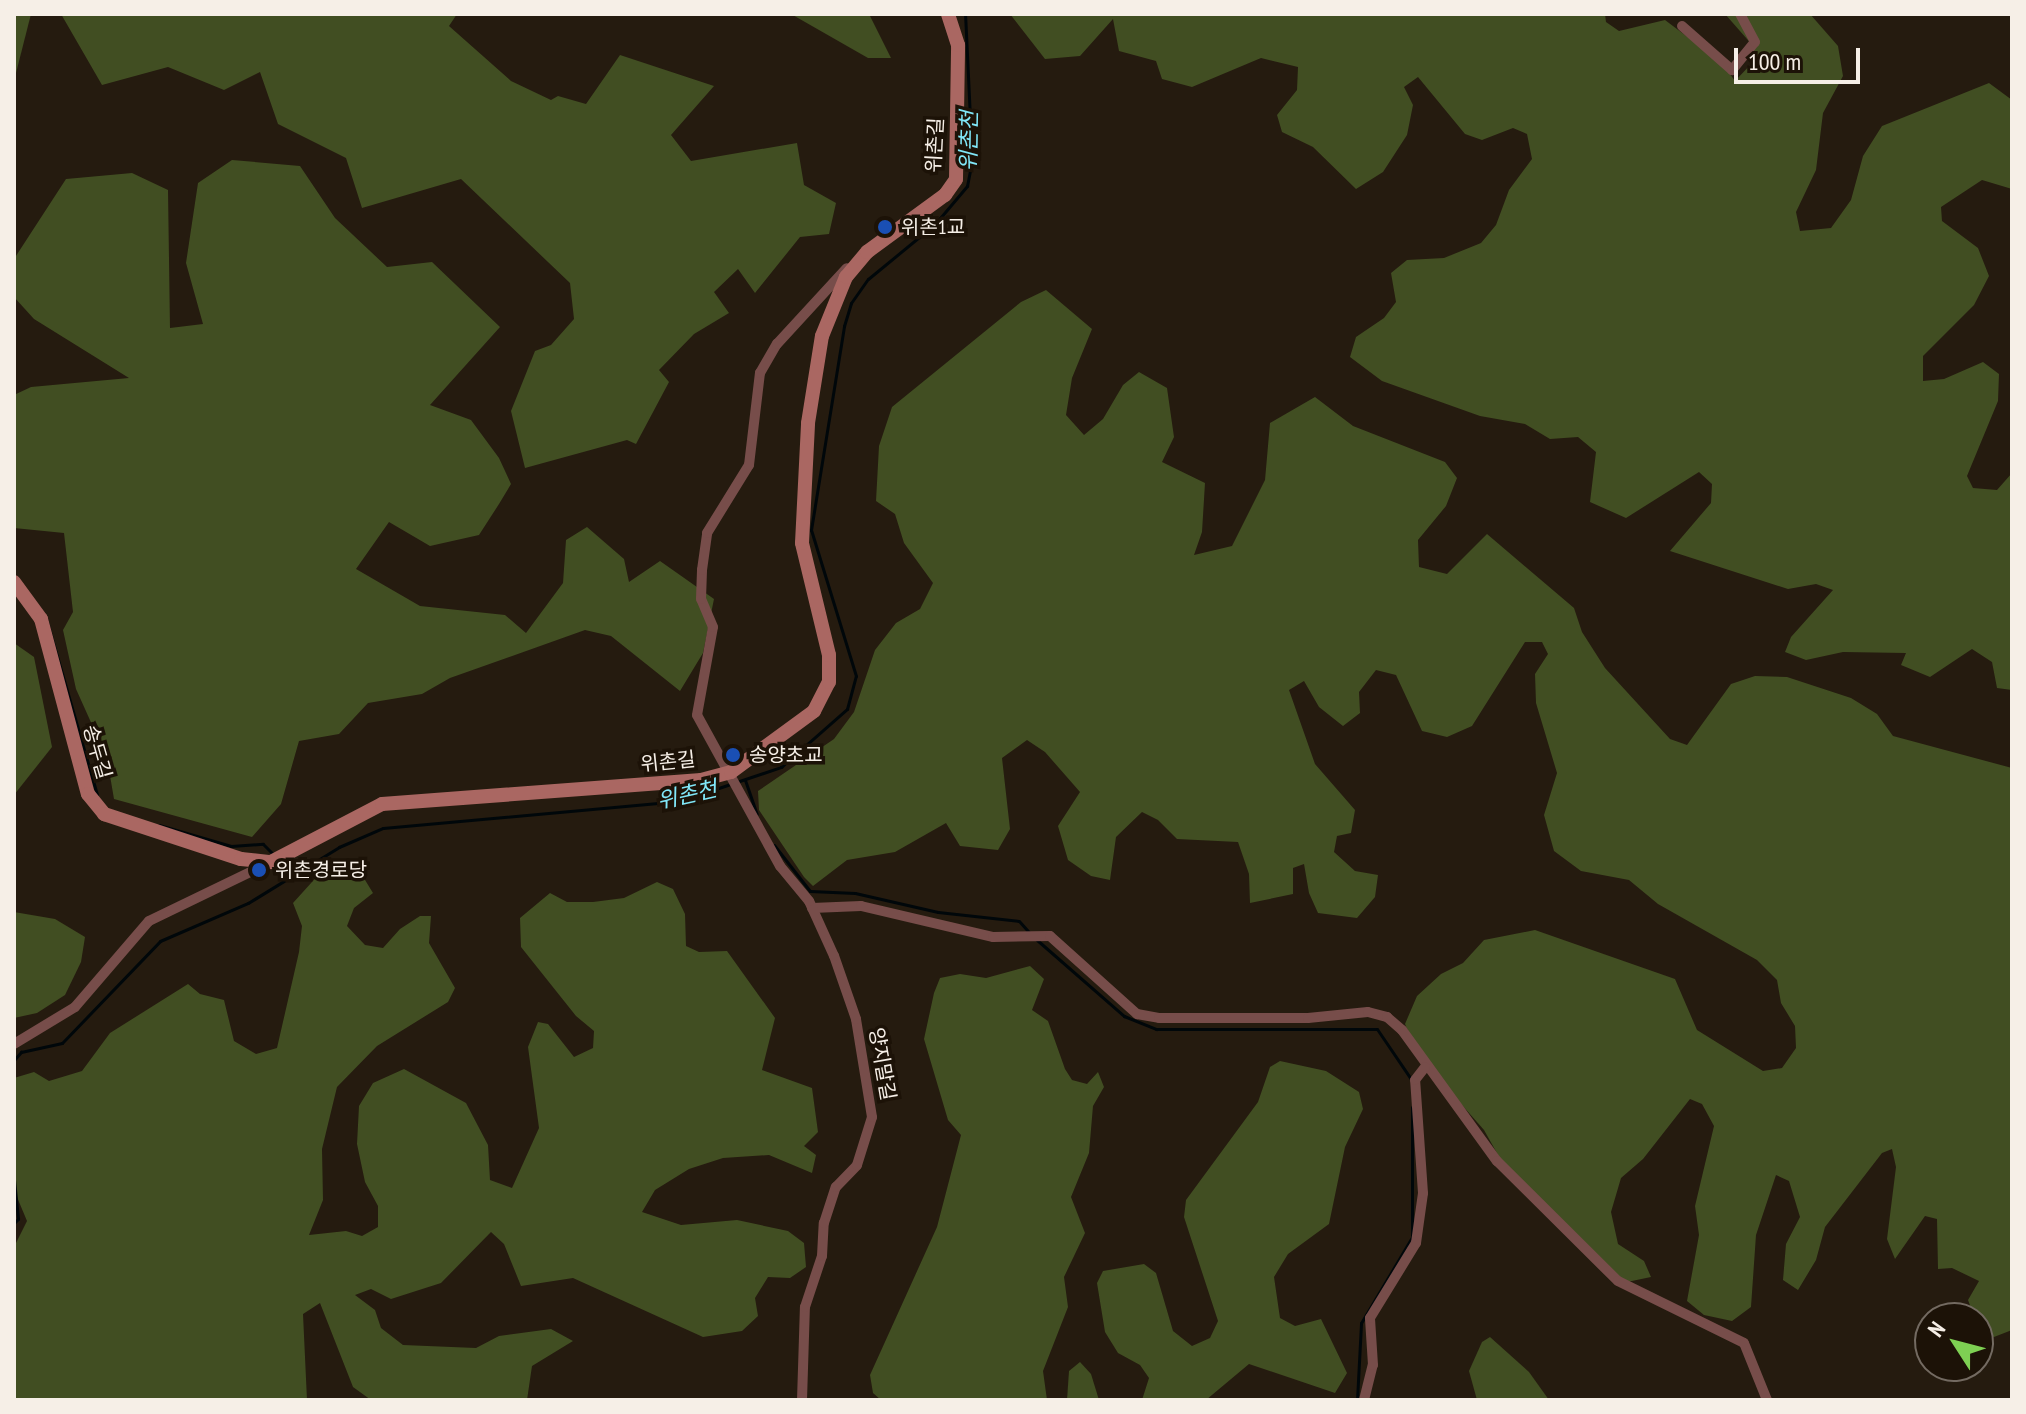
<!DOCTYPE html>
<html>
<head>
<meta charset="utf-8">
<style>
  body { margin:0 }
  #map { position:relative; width:2026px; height:1414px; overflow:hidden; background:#251b0f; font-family:"PT Sans Narrow","Noto Sans KR",sans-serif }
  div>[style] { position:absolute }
  .forest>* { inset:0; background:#414e22 }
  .stream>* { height:3px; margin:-1.5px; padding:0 1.5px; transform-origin:1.5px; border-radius:1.5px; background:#00070a }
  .street>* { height:10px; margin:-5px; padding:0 5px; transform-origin:5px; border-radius:5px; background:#774d4a }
  .secondary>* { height:14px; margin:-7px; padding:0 7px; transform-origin:7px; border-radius:7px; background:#aa6762 }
  .dots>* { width:22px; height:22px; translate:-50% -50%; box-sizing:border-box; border:4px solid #1c1207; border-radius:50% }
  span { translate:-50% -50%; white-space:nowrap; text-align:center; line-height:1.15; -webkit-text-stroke:7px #1c1207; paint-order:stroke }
  .street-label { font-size:20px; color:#f6efe7 }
  .poi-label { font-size:20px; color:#f6efe7 }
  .left { translate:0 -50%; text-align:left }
  .water-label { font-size:22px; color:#81e8f9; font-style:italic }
  .frame { position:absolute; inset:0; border:16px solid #f6efe7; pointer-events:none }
  .north { position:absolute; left:1914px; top:1302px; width:80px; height:80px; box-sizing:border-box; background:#1c1207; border:2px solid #736a61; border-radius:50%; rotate:306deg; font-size:22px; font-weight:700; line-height:32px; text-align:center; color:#f6efe7 }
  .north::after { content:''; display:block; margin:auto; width:28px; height:36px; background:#7ed053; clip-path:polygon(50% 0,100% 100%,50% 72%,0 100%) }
  .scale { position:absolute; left:1734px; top:48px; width:126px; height:36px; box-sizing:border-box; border:4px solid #f6efe7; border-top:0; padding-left:10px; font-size:24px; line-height:28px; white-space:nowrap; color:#f6efe7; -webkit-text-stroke:6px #1c1207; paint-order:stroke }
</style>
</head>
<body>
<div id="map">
  <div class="forest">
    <i style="clip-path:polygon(14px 14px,31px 14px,15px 77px,14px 76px)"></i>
    <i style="clip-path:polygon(61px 14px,457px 14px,449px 26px,511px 81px,551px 100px,558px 96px,586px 104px,620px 55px,714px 86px,671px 135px,691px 161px,797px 143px,804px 185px,836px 203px,829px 234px,800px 237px,755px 293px,738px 269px,714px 292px,729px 313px,694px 334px,659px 370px,669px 382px,636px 444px,627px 440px,525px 468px,511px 411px,535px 351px,551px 345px,574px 319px,570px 283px,461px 179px,362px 208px,346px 158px,278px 124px,260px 72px,224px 90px,168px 67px,102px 85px)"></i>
    <i style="clip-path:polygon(791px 14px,869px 14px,891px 58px,868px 58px)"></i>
    <i style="clip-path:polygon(1010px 14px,1605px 14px,1606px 22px,1619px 31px,1665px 20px,1722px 63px,1735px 81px,1753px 62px,1754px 47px,1725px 14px,1810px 14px,1838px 46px,1843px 76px,1823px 113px,1816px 170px,1796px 212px,1800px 231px,1831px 228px,1851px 200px,1863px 156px,1882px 126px,1989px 83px,2012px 100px,2012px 189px,1982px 180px,1941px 207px,1942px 221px,1978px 248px,1989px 276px,1974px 305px,1923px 356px,1923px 381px,1944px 379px,1983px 362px,1999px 374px,1998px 401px,1967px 476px,1973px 488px,1997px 490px,2012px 473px,2012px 690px,1997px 688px,1992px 662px,1972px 649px,1930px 677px,1901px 665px,1906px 653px,1843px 652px,1806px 660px,1785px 652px,1791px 637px,1833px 590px,1816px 584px,1788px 589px,1670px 551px,1711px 503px,1712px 484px,1699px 472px,1626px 518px,1590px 502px,1596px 452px,1578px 437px,1550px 439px,1525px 424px,1480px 416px,1382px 381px,1350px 357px,1356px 337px,1384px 318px,1396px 302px,1391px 273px,1407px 260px,1444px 258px,1481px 243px,1496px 225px,1509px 190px,1532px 159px,1527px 134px,1513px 128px,1482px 140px,1465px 134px,1418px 77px,1404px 87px,1413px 105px,1407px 135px,1383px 172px,1356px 189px,1313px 147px,1282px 132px,1277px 115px,1297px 90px,1298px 67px,1261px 58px,1192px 87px,1162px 79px,1156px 61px,1119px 51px,1113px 19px,1080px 56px,1045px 59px)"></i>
    <i style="clip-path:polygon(232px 160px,300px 166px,335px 218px,387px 267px,432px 262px,500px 327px,430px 405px,471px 420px,499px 458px,511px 484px,499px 504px,479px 535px,430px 546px,389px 522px,356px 569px,420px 606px,505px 615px,526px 633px,563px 583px,566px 540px,587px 527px,624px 559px,629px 582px,660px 561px,714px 599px,703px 653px,680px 691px,611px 636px,585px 630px,450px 678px,422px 694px,368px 703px,339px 734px,299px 741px,281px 804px,252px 837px,114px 799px,107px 758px,76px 689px,63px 630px,73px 612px,64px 533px,14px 528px,14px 395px,31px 387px,129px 378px,34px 319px,14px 297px,14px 259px,66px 179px,132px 173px,168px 190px,170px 328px,203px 324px,186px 263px,198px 183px)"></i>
    <i style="clip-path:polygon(1046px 290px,1092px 329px,1072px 378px,1066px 415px,1084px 435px,1103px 419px,1123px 385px,1139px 372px,1167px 388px,1174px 437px,1162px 462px,1205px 483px,1202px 532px,1194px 555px,1232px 546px,1265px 480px,1270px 423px,1315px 397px,1353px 426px,1445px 462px,1457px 478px,1446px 506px,1418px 540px,1419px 567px,1447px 574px,1487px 534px,1574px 608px,1582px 632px,1605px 668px,1670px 739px,1687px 745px,1731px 684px,1755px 676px,1787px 677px,1851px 698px,1877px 714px,1893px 736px,2012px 768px,2012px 1330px,1994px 1337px,1978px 1327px,1968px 1300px,1979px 1281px,1952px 1268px,1938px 1269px,1937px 1219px,1925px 1216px,1895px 1259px,1887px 1239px,1896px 1167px,1892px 1149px,1882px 1153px,1825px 1227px,1816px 1260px,1798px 1290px,1783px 1280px,1786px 1244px,1800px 1217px,1789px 1181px,1776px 1175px,1756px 1235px,1751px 1307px,1732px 1321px,1704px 1315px,1687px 1301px,1699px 1235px,1695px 1206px,1714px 1126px,1702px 1104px,1690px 1099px,1643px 1159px,1621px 1178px,1611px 1212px,1618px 1244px,1644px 1261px,1651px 1277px,1627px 1282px,1603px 1267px,1511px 1178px,1484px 1130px,1418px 1055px,1405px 1024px,1417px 996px,1441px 974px,1463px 963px,1484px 940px,1535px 930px,1675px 979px,1697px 1030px,1763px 1071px,1782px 1068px,1796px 1048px,1795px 1026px,1781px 1003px,1777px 980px,1757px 960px,1658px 904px,1629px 880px,1581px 871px,1554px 851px,1544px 815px,1557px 773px,1536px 703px,1535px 674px,1548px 654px,1542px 642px,1525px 642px,1472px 726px,1447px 737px,1422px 731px,1396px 675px,1376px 670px,1359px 692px,1360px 713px,1343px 726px,1319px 707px,1304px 681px,1289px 690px,1315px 764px,1355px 810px,1351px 833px,1337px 836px,1334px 852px,1355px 871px,1378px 875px,1375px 897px,1357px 918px,1318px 913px,1309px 893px,1304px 864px,1293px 868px,1293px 894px,1250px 903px,1249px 874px,1238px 842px,1177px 839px,1158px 820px,1142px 812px,1116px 837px,1110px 880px,1091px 876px,1068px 860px,1058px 826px,1080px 792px,1045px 752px,1027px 740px,1002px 758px,1010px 829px,998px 850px,960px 846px,946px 823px,895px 852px,847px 860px,813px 886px,804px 877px,759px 810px,758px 791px,834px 739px,854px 712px,875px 650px,896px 623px,920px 609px,933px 583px,904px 543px,895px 514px,876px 501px,879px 446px,892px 407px,1021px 302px)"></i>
    <i style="clip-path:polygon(14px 643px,34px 657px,52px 747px,14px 795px)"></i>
    <i style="clip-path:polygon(346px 864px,362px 875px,373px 893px,354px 908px,347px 926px,365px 945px,383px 948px,400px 929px,420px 916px,431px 916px,429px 943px,455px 988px,448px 1002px,377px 1046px,337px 1087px,322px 1149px,323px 1200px,309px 1235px,346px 1231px,362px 1236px,378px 1227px,378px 1206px,365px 1182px,357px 1144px,359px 1106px,373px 1083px,404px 1069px,466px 1103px,488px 1145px,490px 1180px,512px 1188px,539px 1128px,528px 1047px,538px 1022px,548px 1024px,574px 1057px,593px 1048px,594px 1031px,576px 1016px,521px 947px,520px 918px,550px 893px,567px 902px,593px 902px,624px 898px,657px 882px,673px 889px,685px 914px,686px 946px,699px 952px,727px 951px,775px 1018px,762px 1070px,812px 1088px,818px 1132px,804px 1146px,816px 1155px,812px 1173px,769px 1155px,723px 1158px,689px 1169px,655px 1190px,642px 1212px,681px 1225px,737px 1220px,788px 1231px,804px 1243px,806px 1267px,790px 1278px,768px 1277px,755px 1298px,758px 1316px,742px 1331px,703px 1337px,573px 1278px,521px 1286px,504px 1244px,491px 1232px,441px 1283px,391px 1299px,371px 1289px,355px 1295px,375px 1310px,381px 1328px,403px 1345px,476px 1348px,499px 1336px,551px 1329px,573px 1341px,532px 1366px,527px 1400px,371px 1400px,353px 1387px,320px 1303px,303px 1314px,307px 1400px,14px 1400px,14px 1247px,27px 1221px,14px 1190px,14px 1078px,34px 1072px,49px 1081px,82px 1071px,110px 1033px,188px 984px,200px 994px,224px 1000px,234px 1041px,256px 1054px,277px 1048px,299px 952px,302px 926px,293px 903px,321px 872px)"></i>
    <i style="clip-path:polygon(14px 912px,55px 919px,85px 937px,81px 962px,65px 995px,37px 1013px,14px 1018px)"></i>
    <i style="clip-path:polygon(1030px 966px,1044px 979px,1032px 1010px,1048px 1021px,1065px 1069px,1072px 1080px,1087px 1084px,1098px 1072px,1104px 1087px,1093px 1106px,1089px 1153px,1071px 1197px,1085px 1233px,1064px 1277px,1068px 1307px,1043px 1371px,1047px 1400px,881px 1400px,873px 1393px,870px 1375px,937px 1227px,961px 1135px,948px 1120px,924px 1039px,934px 993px,940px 978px,960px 974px,986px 978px)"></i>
    <i style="clip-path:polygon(1280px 1061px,1326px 1071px,1359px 1092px,1363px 1109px,1345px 1147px,1329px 1224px,1288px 1254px,1274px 1277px,1280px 1318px,1295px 1326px,1321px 1319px,1347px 1373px,1335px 1393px,1249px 1364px,1206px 1400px,1142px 1400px,1149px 1378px,1140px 1365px,1118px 1353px,1105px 1332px,1097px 1283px,1103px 1271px,1144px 1264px,1156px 1273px,1173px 1331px,1192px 1346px,1210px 1338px,1218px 1321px,1184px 1217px,1186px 1200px,1258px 1102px,1270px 1067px)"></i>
    <i style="clip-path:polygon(1490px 1337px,1529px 1372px,1549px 1400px,1477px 1400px,1469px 1371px,1482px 1342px)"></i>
    <i style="clip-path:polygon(1080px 1362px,1091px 1374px,1099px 1400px,1067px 1400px,1069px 1371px)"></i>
  </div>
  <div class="stream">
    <i style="left:46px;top:618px;width:184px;rotate:73.9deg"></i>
    <i style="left:745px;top:780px;width:36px;rotate:71deg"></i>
    <i style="left:159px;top:825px;width:75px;rotate:16.3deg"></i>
    <i style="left:231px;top:846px;width:32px;rotate:-4deg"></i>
    <i style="left:263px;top:844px;width:13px;rotate:45deg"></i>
    <i style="left:774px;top:845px;width:58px;rotate:52deg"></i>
    <i style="left:810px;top:891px;width:45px;rotate:2.5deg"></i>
    <i style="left:855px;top:893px;width:85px;rotate:12.9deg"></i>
    <i style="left:938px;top:912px;width:81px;rotate:6.3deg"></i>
    <i style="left:1019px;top:921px;width:15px;rotate:48deg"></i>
    <i style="left:282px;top:864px;width:16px;rotate:47deg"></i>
    <i style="left:1037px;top:940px;width:116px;rotate:41.1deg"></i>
    <i style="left:1124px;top:1016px;width:35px;rotate:22deg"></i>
    <i style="left:1156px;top:1029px;width:221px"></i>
    <i style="left:1377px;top:1029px;width:60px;rotate:55.8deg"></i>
    <i style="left:14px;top:1060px;width:11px;rotate:-49deg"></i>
    <i style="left:21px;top:1052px;width:42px;rotate:-12.4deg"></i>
    <i style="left:62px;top:1043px;width:141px;rotate:-46.1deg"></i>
    <i style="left:160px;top:941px;width:96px;rotate:-23.4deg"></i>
    <i style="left:248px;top:903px;width:107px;rotate:-31.6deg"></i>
    <i style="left:339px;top:847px;width:48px;rotate:-23.4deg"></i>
    <i style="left:383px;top:828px;width:298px;rotate:-5.2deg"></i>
    <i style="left:680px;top:801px;width:107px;rotate:-18.6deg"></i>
    <i style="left:781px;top:767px;width:88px;rotate:-41.3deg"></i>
    <i style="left:847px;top:709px;width:34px;rotate:-75deg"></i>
    <i style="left:856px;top:676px;width:153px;rotate:-107.1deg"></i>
    <i style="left:811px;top:530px;width:207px;rotate:-80.8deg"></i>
    <i style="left:844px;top:326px;width:24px;rotate:-73deg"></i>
    <i style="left:851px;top:303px;width:29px;rotate:-55deg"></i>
    <i style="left:868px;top:279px;width:87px;rotate:-39.4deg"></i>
    <i style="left:935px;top:224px;width:50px;rotate:-49.9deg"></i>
    <i style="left:967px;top:186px;width:25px;rotate:-79deg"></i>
    <i style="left:972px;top:161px;width:147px;rotate:-92.7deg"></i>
    <i style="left:14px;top:1180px;width:39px;rotate:84deg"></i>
    <i style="left:18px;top:1219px;width:6px;rotate:135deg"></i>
    <i style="left:1357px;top:1400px;width:77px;rotate:-87deg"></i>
    <i style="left:1361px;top:1323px;width:100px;rotate:-59.3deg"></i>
    <i style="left:1412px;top:1237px;width:130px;rotate:-90deg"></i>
  </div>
  <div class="street">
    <i style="left:1682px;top:26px;width:67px;rotate:41.3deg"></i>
    <i style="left:1732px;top:70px;width:36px;rotate:-51deg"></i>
    <i style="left:1755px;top:42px;width:32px;rotate:-118deg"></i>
    <i style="left:812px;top:908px;width:49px;rotate:-2.3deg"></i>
    <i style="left:861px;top:906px;width:136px;rotate:13.2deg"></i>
    <i style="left:993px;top:937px;width:57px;rotate:-1deg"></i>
    <i style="left:1050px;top:936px;width:117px;rotate:41.9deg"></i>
    <i style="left:1137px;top:1014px;width:22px;rotate:10deg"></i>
    <i style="left:1159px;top:1018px;width:149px"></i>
    <i style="left:1308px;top:1018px;width:60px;rotate:-5.7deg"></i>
    <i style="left:1368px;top:1012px;width:20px;rotate:15deg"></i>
    <i style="left:1387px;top:1017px;width:20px;rotate:41deg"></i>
    <i style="left:1402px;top:1030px;width:162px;rotate:54.1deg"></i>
    <i style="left:1497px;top:1161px;width:170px;rotate:44.8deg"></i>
    <i style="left:1618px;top:1281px;width:140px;rotate:26.2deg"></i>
    <i style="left:1744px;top:1343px;width:61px;rotate:68deg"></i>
    <i style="left:14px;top:1044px;width:71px;rotate:-31.2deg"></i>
    <i style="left:75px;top:1007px;width:113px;rotate:-49.3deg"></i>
    <i style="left:149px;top:921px;width:133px;rotate:-25.8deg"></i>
    <i style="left:802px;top:1400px;width:93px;rotate:-88.2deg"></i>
    <i style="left:805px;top:1307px;width:54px;rotate:-71.6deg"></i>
    <i style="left:822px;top:1256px;width:33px;rotate:-87deg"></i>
    <i style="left:824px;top:1223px;width:38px;rotate:-72deg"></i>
    <i style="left:836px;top:1187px;width:30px;rotate:-46deg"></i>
    <i style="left:857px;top:1165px;width:50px;rotate:-72.6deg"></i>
    <i style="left:872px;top:1117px;width:99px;rotate:-99.3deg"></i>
    <i style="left:856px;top:1019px;width:67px;rotate:-109.2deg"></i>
    <i style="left:834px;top:956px;width:60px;rotate:-114.4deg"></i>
    <i style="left:809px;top:901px;width:45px;rotate:-129.6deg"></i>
    <i style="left:780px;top:866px;width:172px;rotate:-118.8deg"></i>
    <i style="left:697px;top:715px;width:89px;rotate:-79.7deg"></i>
    <i style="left:713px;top:627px;width:30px;rotate:-113deg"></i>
    <i style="left:701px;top:599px;width:29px;rotate:-88deg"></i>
    <i style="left:702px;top:570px;width:37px;rotate:-82deg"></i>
    <i style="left:707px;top:533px;width:80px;rotate:-58.3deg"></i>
    <i style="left:749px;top:465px;width:93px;rotate:-83.2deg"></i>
    <i style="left:760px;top:373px;width:34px;rotate:-60deg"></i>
    <i style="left:777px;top:344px;width:103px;rotate:-47.4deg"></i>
    <i style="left:1364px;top:1400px;width:36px;rotate:-76deg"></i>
    <i style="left:1373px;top:1365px;width:47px;rotate:-93.7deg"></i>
    <i style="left:1370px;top:1318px;width:88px;rotate:-58.5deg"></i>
    <i style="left:1416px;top:1243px;width:50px;rotate:-82deg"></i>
    <i style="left:1423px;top:1193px;width:113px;rotate:-94deg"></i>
    <i style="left:1415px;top:1080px;width:16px;rotate:-52deg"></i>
  </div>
  <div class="secondary">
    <i style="left:14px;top:582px;width:46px;rotate:53.9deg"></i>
    <i style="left:41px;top:619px;width:181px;rotate:75deg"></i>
    <i style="left:88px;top:794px;width:26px;rotate:51deg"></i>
    <i style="left:104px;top:814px;width:144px;rotate:18.2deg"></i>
    <i style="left:241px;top:859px;width:30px;rotate:6deg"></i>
    <i style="left:271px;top:862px;width:125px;rotate:-27.6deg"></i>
    <i style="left:382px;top:804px;width:320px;rotate:-4.3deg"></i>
    <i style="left:701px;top:780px;width:31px;rotate:-15deg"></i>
    <i style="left:731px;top:772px;width:103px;rotate:-36.3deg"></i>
    <i style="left:814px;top:711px;width:33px;rotate:-63deg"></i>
    <i style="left:829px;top:682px;width:27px;rotate:-90deg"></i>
    <i style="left:829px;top:655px;width:115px;rotate:-103.6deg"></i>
    <i style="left:802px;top:543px;width:120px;rotate:-87.1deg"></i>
    <i style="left:808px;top:423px;width:88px;rotate:-80.9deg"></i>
    <i style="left:822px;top:336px;width:64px;rotate:-67.9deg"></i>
    <i style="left:846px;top:277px;width:33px;rotate:-50deg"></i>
    <i style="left:867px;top:252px;width:97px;rotate:-36.2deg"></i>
    <i style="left:945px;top:195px;width:19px;rotate:-55deg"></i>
    <i style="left:956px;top:179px;width:134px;rotate:-89.1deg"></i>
    <i style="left:958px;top:45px;width:33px;rotate:-108deg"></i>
  </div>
  <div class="dots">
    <i style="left:885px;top:227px;background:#1a4fb4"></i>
    <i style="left:733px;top:755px;background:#1a4fb4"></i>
    <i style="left:259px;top:870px;background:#1a4fb4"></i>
  </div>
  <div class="street-label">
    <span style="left:935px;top:145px;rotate:-87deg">위촌길</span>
    <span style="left:97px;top:752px;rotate:74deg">송두길</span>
    <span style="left:668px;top:762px;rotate:-6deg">위촌길</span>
    <span style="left:882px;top:1064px;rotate:80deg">양지말길</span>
  </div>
  <div class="poi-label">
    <span class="left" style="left:901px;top:227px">위촌1교</span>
    <span class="left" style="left:749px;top:755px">송양초교</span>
    <span class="left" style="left:275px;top:870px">위촌경로당</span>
  </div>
  <div class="water-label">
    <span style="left:969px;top:141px;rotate:-89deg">위촌천</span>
    <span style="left:687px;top:795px;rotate:-13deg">위촌천</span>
  </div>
  <div class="frame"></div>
  <div class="north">N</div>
  <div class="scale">100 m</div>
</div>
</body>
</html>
